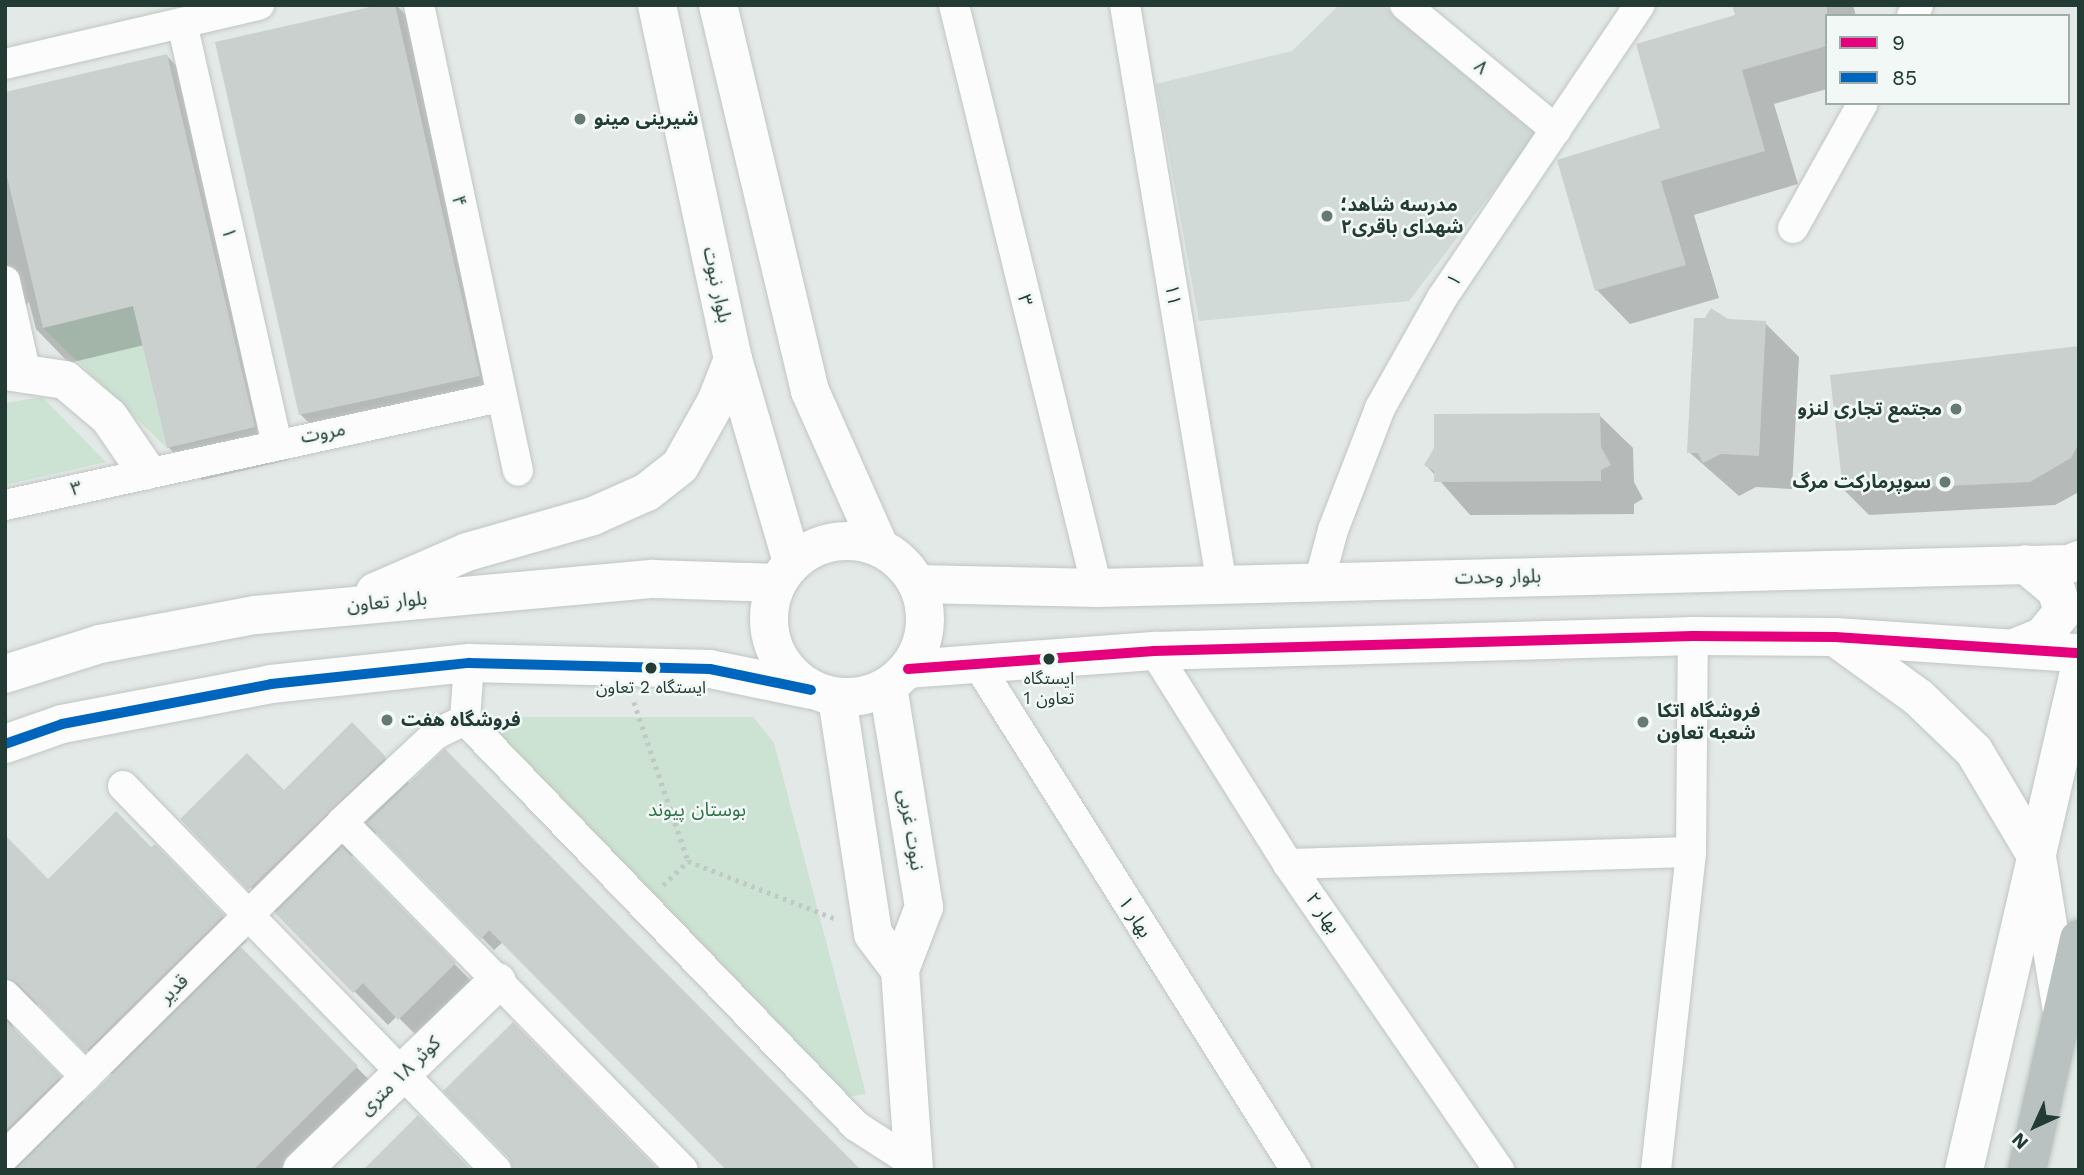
<!DOCTYPE html>
<html>
<head>
<meta charset="utf-8">
<style>
  body { margin:0 }
  #map { position:relative; width:2084px; height:1175px; overflow:hidden; background:#e3e9e6; font-family:"Work Sans","Noto Sans Arabic",sans-serif }
  div>[style] { position:absolute }
  .built>* { inset:0; background:#d1dad6 }
  .green>* { inset:0; background:#cce2d3 }
  .shadow>* { inset:0; background:#0003 }
  .building>* { inset:0; background:#cad0ce }
  .path>* { height:4.5px; margin-top:-2.25px; transform-origin:0; background:repeating-linear-gradient(90deg,#c0c9c5 0 3.5px,transparent 0 8.5px) }
  .roads { filter:drop-shadow(0 0 2px #c0c6c3) drop-shadow(0 0 2px #c0c6c3) }
  .street>* { height:30px; margin:-15px; padding:0 15px; transform-origin:15px; border-radius:15px; background:#fbfcfb }
  .secondary>* { height:38px; margin:-19px; padding:0 19px; transform-origin:19px; border-radius:19px; background:#fbfcfb }
  .secondary>.ring { margin:-19px; padding:0; box-sizing:content-box; background:none; border:38px solid #fbfcfb; border-radius:50% }
  .highway>* { height:38px; margin:-19px; padding:0 19px; transform-origin:19px; border-radius:19px; background:#b9c2c0 }
  .bus-1>* { height:10px; margin:-5px; padding:0 5px; transform-origin:5px; border-radius:5px; background:#e5007d }
  .bus-2>* { height:10px; margin:-5px; padding:0 5px; transform-origin:5px; border-radius:5px; background:#0065bd }
  .dots>* { width:19px; height:19px; translate:-50% -50%; box-sizing:border-box; border:4px solid #f1f8f5; border-radius:50% }
  span { translate:-50% -50%; white-space:nowrap; text-align:center; line-height:1.15; -webkit-text-stroke:5px #f1f8f5; paint-order:stroke }
  .bus-label { font-size:17px; color:#223c35 }
  .street-label { font-size:19px; color:#223c35 }
  .poi-label { font-size:19px; color:#223c35; font-weight:700 }
  .left { translate:0 -50%; text-align:left }
  .right { translate:-100% -50%; text-align:right }
  .park-label { font-size:19px; color:#2d7248 }
  .frame { position:absolute; inset:0; border:7px solid #223c35; pointer-events:none }
  .legend { position:absolute; left:1825px; top:14px; width:245px; height:91px; box-sizing:border-box; background:#f1f8f5; border:2px solid #9eada8; margin:0; padding:9px 12px; list-style:none; font-size:21px; color:#223c35 }
  .legend li { display:flex; align-items:center; gap:14px; height:35px }
  .legend b { width:35px; border:2px solid #9eada8 }
  .north { position:absolute; left:2000px; top:1091px; width:70px; height:70px; -webkit-text-stroke:5px #f1f8f5; paint-order:stroke; rotate:225deg; font-size:19px; font-weight:700; line-height:28px; text-align:center; color:#223c35 }
  .north::after { content:''; display:block; margin:auto; width:24px; height:32px; background:#223c35; clip-path:polygon(50% 0,100% 100%,50% 72%,0 100%) }
</style>
</head>
<body>
<div id="map">
  <div class="built">
    <i style="clip-path:polygon(1339px 5px,1383px 5px,1538px 132px,1409px 301px,1199px 321px,1156px 84px,1292px 51px)"></i>
  </div>
  <div class="green">
    <i style="clip-path:polygon(133px 306px,167px 448px,43px 328px)"></i>
    <i style="clip-path:polygon(42px 397px,106px 462px,5px 485px,5px 403px)"></i>
    <i style="clip-path:polygon(510px 717px,753px 717px,774px 743px,866px 1094px,848px 1097px,488px 727px)"></i>
  </div>
  <div class="shadow">
    <i style="clip-path:polygon(387px 5px,396px 5px,428px 37px,513px 409px,335px 448px,301px 415px)"></i>
    <i style="clip-path:polygon(1734px 5px,1853px 5px,1856px 16px,1827px 16px,1827px 89px,1774px 104px,1798px 184px,1694px 215px,1719px 298px,1630px 324px,1597px 290px,1662px 129px,1737px 16px)"></i>
    <i style="clip-path:polygon(167px 56px,200px 90px,288px 460px,202px 480px,168px 447px,144px 345px,69px 363px,36px 329px,29px 302px,22px 309px,5px 380px,5px 95px)"></i>
    <i style="clip-path:polygon(1727px 321px,1765px 323px,1799px 357px,1792px 489px,1756px 487px,1739px 496px,1689px 452px)"></i>
    <i style="clip-path:polygon(2079px 348px,2079px 492px,2055px 505px,1869px 515px,1844px 490px)"></i>
    <i style="clip-path:polygon(1599px 415px,1633px 448px,1634px 482px,1643px 499px,1634px 504px,1634px 514px,1470px 515px,1426px 465px)"></i>
    <i style="clip-path:polygon(352px 725px,410px 784px,503px 942px,494px 950px,378px 831px,350px 858px,488px 998px,433px 1052px,397px 1016px,388px 1025px,182px 819px,284px 792px)"></i>
    <i style="clip-path:polygon(evenodd,5px 838px,48px 881px,151px 850px,179px 871px,247px 941px,239px 948px,381px 1092px,302px 1170px,5px 1170px,5px 838px,27px 1002px,43px 1006px,113px 1076px,85px 1103px,17px 1034px,12px 1025px,17px 1008px,27px 1002px)"></i>
  </div>
  <div class="building">
    <i style="clip-path:polygon(379px 5px,395px 5px,480px 376px,299px 415px,215px 42px)"></i>
    <i style="clip-path:polygon(1732px 5px,1827px 5px,1827px 46px,1742px 70px,1765px 151px,1661px 181px,1686px 265px,1595px 291px,1557px 160px,1660px 128px,1636px 44px,1735px 15px)"></i>
    <i style="clip-path:polygon(167px 54px,255px 427px,167px 448px,133px 306px,43px 328px,5px 168px,5px 92px)"></i>
    <i style="clip-path:polygon(1711px 308px,1728px 319px,1766px 321px,1759px 456px,1721px 454px,1703px 463px,1698px 453px,1687px 453px,1694px 318px,1705px 318px)"></i>
    <i style="clip-path:polygon(2079px 346px,2079px 443px,2071px 458px,2030px 482px,1843px 491px,1830px 375px)"></i>
    <i style="clip-path:polygon(1600px 413px,1601px 447px,1611px 465px,1601px 470px,1601px 481px,1434px 482px,1434px 471px,1424px 465px,1434px 448px,1434px 414px)"></i>
    <i style="clip-path:polygon(352px 722px,386px 757px,248px 890px,180px 819px,247px 753px,284px 790px)"></i>
    <i style="clip-path:polygon(445px 749px,584px 890px,861px 1170px,726px 1170px,489px 930px,481px 939px,367px 823px)"></i>
    <i style="clip-path:polygon(116px 811px,151px 847px,155px 844px,224px 915px,85px 1052px,17px 983px,5px 978px,5px 835px,48px 879px)"></i>
    <i style="clip-path:polygon(342px 847px,456px 963px,398px 1020px,363px 983px,353px 993px,275px 913px)"></i>
    <i style="clip-path:polygon(241px 947px,358px 1066px,253px 1170px,15px 1170px)"></i>
    <i style="clip-path:polygon(5px 1020px,61px 1076px,5px 1131px)"></i>
    <i style="clip-path:polygon(513px 1022px,585px 1095px,658px 1170px,513px 1170px,509px 1158px,443px 1091px)"></i>
    <i style="clip-path:polygon(418px 1115px,471px 1170px,363px 1170px)"></i>
  </div>
  <div class="path">
    <i style="left:634px;top:702px;width:168px;rotate:71.2deg"></i>
    <i style="left:688px;top:861px;width:159px;rotate:21.4deg"></i>
    <i style="left:663px;top:885px;width:35px;rotate:-44deg"></i>
  </div>
  <div class="roads">
    <div class="street">
      <i style="left:419px;top:5px;width:476px;rotate:78deg"></i>
      <i style="left:954px;top:5px;width:600px;rotate:76.22deg"></i>
      <i style="left:1125px;top:5px;width:588px;rotate:80.51deg"></i>
      <i style="left:1405px;top:5px;width:196px;rotate:39.6deg"></i>
      <i style="left:1912px;top:16px;width:13px;rotate:-61deg"></i>
      <i style="left:182px;top:23px;width:431px;rotate:77.3deg"></i>
      <i style="left:5px;top:64px;width:261px;rotate:-13.1deg"></i>
      <i style="left:1793px;top:228px;width:143px;rotate:-60.8deg"></i>
      <i style="left:5px;top:281px;width:95px;rotate:77.3deg"></i>
      <i style="left:5px;top:505px;width:507px;rotate:-12.31deg"></i>
      <i style="left:1319px;top:582px;width:54px;rotate:-74.9deg"></i>
      <i style="left:1333px;top:530px;width:131px;rotate:-68.9deg"></i>
      <i style="left:1380px;top:408px;width:126px;rotate:-60.6deg"></i>
      <i style="left:1442px;top:298px;width:354px;rotate:-56deg"></i>
      <i style="left:1154px;top:651px;width:252px;rotate:57.8deg"></i>
      <i style="left:1288px;top:864px;width:372px;rotate:55.4deg"></i>
      <i style="left:469px;top:663px;width:57px;rotate:94deg"></i>
      <i style="left:465px;top:720px;width:564px;rotate:46.08deg"></i>
      <i style="left:856px;top:1126px;width:70px;rotate:32.8deg"></i>
      <i style="left:977px;top:663px;width:599px;rotate:57.82deg"></i>
      <i style="left:123px;top:786px;width:535px;rotate:45.83deg"></i>
      <i style="left:342px;top:822px;width:487px;rotate:45.6deg"></i>
      <i style="left:1288px;top:864px;width:403px;rotate:-1.7deg"></i>
      <i style="left:5px;top:995px;width:115px;rotate:45.4deg"></i>
      <i style="left:5px;top:1156px;width:474px;rotate:-44.7deg"></i>
      <i style="left:342px;top:822px;width:129px;rotate:-43.1deg"></i>
      <i style="left:436px;top:734px;width:32px;rotate:-26deg"></i>
      <i style="left:1656px;top:1170px;width:320px;rotate:-83.7deg"></i>
      <i style="left:1691px;top:852px;width:216px;rotate:-89.5deg"></i>
    </div>
    <div class="secondary">
      <i style="left:657px;top:5px;width:362px;rotate:77.9deg"></i>
      <i style="left:733px;top:359px;width:211px;rotate:73.8deg"></i>
      <i style="left:718px;top:5px;width:397px;rotate:76.6deg"></i>
      <i style="left:810px;top:391px;width:172px;rotate:66deg"></i>
      <i style="left:5px;top:371px;width:61px;rotate:8.5deg"></i>
      <i style="left:65px;top:380px;width:57px;rotate:40.1deg"></i>
      <i style="left:109px;top:417px;width:65px;rotate:55.6deg"></i>
      <i class="ring" style="left:769px;top:541px;width:118px;height:118px"></i>
      <i style="left:917px;top:584px;width:180px;rotate:1.3deg"></i>
      <i style="left:1097px;top:588px;width:972px;rotate:-1.41deg"></i>
      <i style="left:2069px;top:564px;width:11px;rotate:-22deg"></i>
      <i style="left:375px;top:592px;width:100px;rotate:-23.5deg"></i>
      <i style="left:467px;top:552px;width:131px;rotate:-15.9deg"></i>
      <i style="left:593px;top:516px;width:59px;rotate:-24deg"></i>
      <i style="left:647px;top:492px;width:42px;rotate:-38.2deg"></i>
      <i style="left:680px;top:466px;width:73px;rotate:-60.6deg"></i>
      <i style="left:716px;top:402px;width:46px;rotate:-68.4deg"></i>
      <i style="left:1835px;top:637px;width:102px;rotate:35.9deg"></i>
      <i style="left:1918px;top:697px;width:78px;rotate:44deg"></i>
      <i style="left:1974px;top:751px;width:123px;rotate:59.3deg"></i>
      <i style="left:2037px;top:857px;width:156px;rotate:80.8deg"></i>
      <i style="left:2014px;top:648px;width:31px;rotate:-22deg"></i>
      <i style="left:2043px;top:636px;width:32px;rotate:-51deg"></i>
      <i style="left:2063px;top:611px;width:22px;rotate:-108deg"></i>
      <i style="left:2056px;top:590px;width:40px;rotate:-140deg"></i>
      <i style="left:908px;top:669px;width:247px;rotate:-4.2deg"></i>
      <i style="left:1154px;top:651px;width:539px;rotate:-1.59deg"></i>
      <i style="left:1693px;top:636px;width:142px;rotate:0.4deg"></i>
      <i style="left:1835px;top:637px;width:245px;rotate:3.8deg"></i>
      <i style="left:5px;top:674px;width:100px;rotate:-17.5deg"></i>
      <i style="left:100px;top:644px;width:158px;rotate:-10.6deg"></i>
      <i style="left:255px;top:615px;width:400px;rotate:-5.2deg"></i>
      <i style="left:653px;top:579px;width:124px;rotate:1.8deg"></i>
      <i style="left:888px;top:687px;width:223px;rotate:80.7deg"></i>
      <i style="left:924px;top:907px;width:67px;rotate:110.9deg"></i>
      <i style="left:900px;top:970px;width:200px;rotate:86deg"></i>
      <i style="left:837px;top:698px;width:239px;rotate:81.3deg"></i>
      <i style="left:873px;top:934px;width:45px;rotate:53.1deg"></i>
      <i style="left:5px;top:744px;width:60px;rotate:-19.3deg"></i>
      <i style="left:62px;top:724px;width:213px;rotate:-10.8deg"></i>
      <i style="left:271px;top:684px;width:199px;rotate:-6.1deg"></i>
      <i style="left:469px;top:663px;width:241px;rotate:1.4deg"></i>
      <i style="left:710px;top:669px;width:103px;rotate:11.7deg"></i>
      <i style="left:302px;top:1170px;width:271px;rotate:-44deg"></i>
      <i style="left:1964px;top:1170px;width:511px;rotate:-77deg"></i>
    </div>
    <div class="highway">
      <i style="left:2027px;top:1170px;width:237px;rotate:-77.3deg"></i>
    </div>
  </div>
  <div class="bus-1">
    <i style="left:908px;top:669px;width:247px;rotate:-4.2deg"></i>
    <i style="left:1154px;top:651px;width:539px;rotate:-1.59deg"></i>
    <i style="left:1693px;top:636px;width:142px;rotate:0.4deg"></i>
    <i style="left:1835px;top:637px;width:245px;rotate:3.8deg"></i>
  </div>
  <div class="bus-2">
    <i style="left:5px;top:744px;width:60px;rotate:-19.3deg"></i>
    <i style="left:62px;top:724px;width:213px;rotate:-10.8deg"></i>
    <i style="left:271px;top:684px;width:199px;rotate:-6.1deg"></i>
    <i style="left:469px;top:663px;width:241px;rotate:1.4deg"></i>
    <i style="left:710px;top:669px;width:103px;rotate:11.7deg"></i>
  </div>
  <div class="dots">
    <i style="left:580px;top:119px;background:#667973"></i>
    <i style="left:1327px;top:216px;background:#667973"></i>
    <i style="left:1956px;top:409px;background:#667973"></i>
    <i style="left:1945px;top:482px;background:#667973"></i>
    <i style="left:1049px;top:659px;background:#223c35"></i>
    <i style="left:651px;top:668px;background:#223c35"></i>
    <i style="left:387px;top:720px;background:#667973"></i>
    <i style="left:1643px;top:722px;background:#667973"></i>
  </div>
  <div class="bus-label">
    <span style="left:1049px;top:689px">ایستگاه<br>1 تعاون</span>
    <span style="left:651px;top:688px">ایستگاه 2 تعاون</span>
  </div>
  <div class="street-label">
    <span style="left:1481px;top:67px;rotate:39deg">۸</span>
    <span style="left:459px;top:201px;rotate:78deg">۴</span>
    <span style="left:229px;top:233px;rotate:77deg">۱</span>
    <span style="left:1454px;top:280px;rotate:-56deg">۱</span>
    <span style="left:717px;top:285px;rotate:78deg">بلوار نبوت</span>
    <span style="left:1173px;top:295px;rotate:81deg">۱۱</span>
    <span style="left:1025px;top:300px;rotate:76deg">۳</span>
    <span style="left:323px;top:433px;rotate:-11deg">مروت</span>
    <span style="left:76px;top:488px;rotate:-14deg">۳</span>
    <span style="left:1498px;top:577px;rotate:-1deg">بلوار وحدت</span>
    <span style="left:387px;top:602px;rotate:-5deg">بلوار تعاون</span>
    <span style="left:911px;top:830px;rotate:81deg">نبوت غربی</span>
    <span style="left:1323px;top:913px;rotate:55deg">بهار ۲</span>
    <span style="left:1135px;top:917px;rotate:58deg">بهار ۱</span>
    <span style="left:174px;top:989px;rotate:-45deg">قدیر</span>
    <span style="left:400px;top:1076px;rotate:-44deg">کوثر ۱۸ متری</span>
  </div>
  <div class="poi-label">
    <span class="left" style="left:594px;top:119px">شیرینی مینو</span>
    <span class="left" style="left:1341px;top:216px">مدرسه شاهد؛<br>شهدای باقری۲</span>
    <span class="right" style="left:1942px;top:409px">مجتمع تجاری لنزو</span>
    <span class="right" style="left:1931px;top:482px">سوپرمارکت مرگ</span>
    <span class="left" style="left:1657px;top:722px">فروشگاه اتکا<br>شعبه تعاون</span>
    <span class="left" style="left:401px;top:720px">فروشگاه هفت</span>
  </div>
  <div class="park-label">
    <span style="left:697px;top:810px">بوستان پیوند</span>
  </div>
  <div class="frame"></div>
  <ul class="legend">
  <li><b style="height:9px;background:#e5007d"></b>9</li>
  <li><b style="height:9px;background:#0065bd"></b>85</li>
  </ul>
  <div class="north">N</div>
</div>
</body>
</html>
